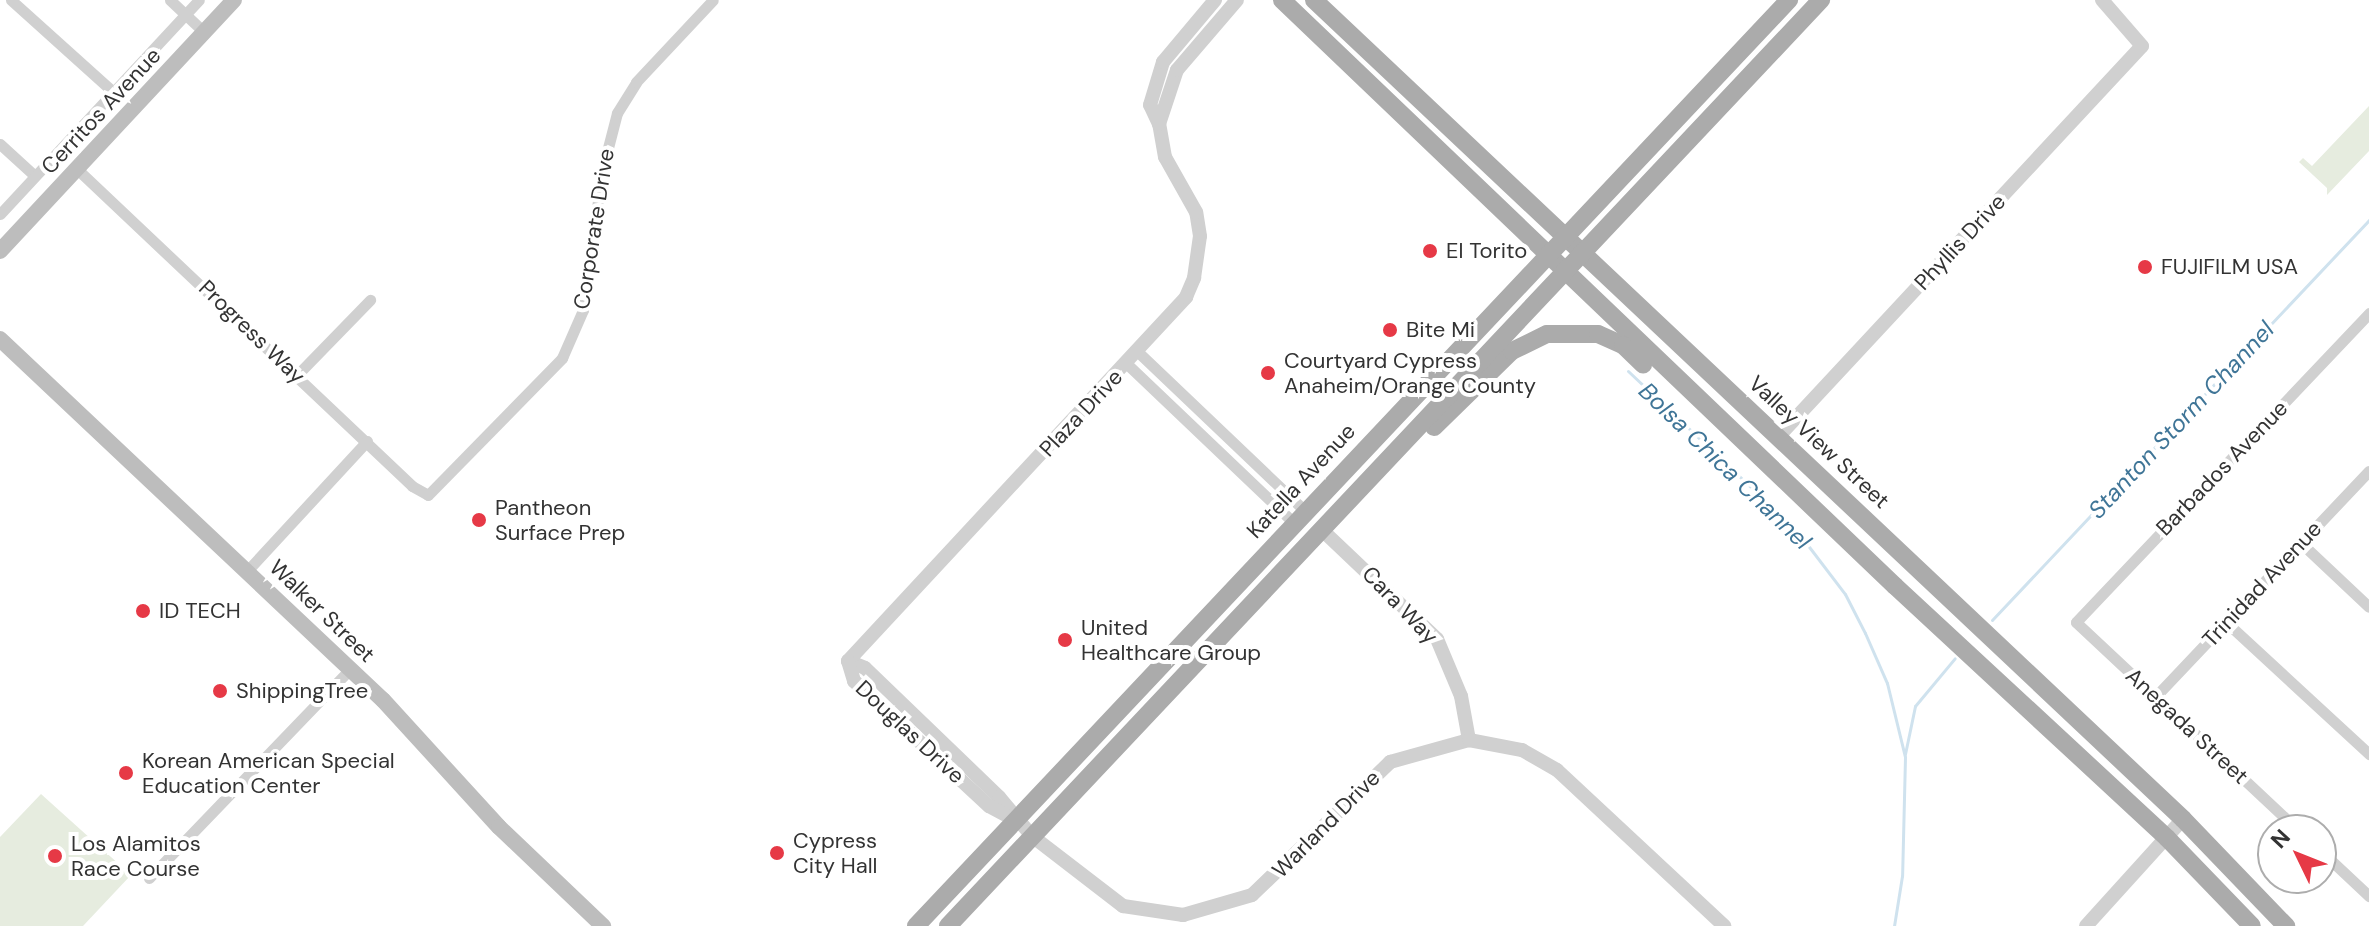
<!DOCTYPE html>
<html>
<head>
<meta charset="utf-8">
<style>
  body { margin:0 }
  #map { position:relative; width:2369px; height:926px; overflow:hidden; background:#fff; font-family:"DM Sans",sans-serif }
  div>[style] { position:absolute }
  .green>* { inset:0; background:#e6ecdf }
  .stream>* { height:3px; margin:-1.5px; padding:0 1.5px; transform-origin:1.5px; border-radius:1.5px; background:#cfe2ee }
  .minor>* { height:11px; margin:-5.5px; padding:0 5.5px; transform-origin:5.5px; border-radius:5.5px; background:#d0d0d0 }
  .tertiary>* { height:14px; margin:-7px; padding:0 7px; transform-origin:7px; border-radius:7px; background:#d0d0d0 }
  .secondary>* { height:16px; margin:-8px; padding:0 8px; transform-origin:8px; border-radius:8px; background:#bdbdbd }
  .primary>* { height:18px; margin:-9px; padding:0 9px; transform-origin:9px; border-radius:9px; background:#ababab }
  .dots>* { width:22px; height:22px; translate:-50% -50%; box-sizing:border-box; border:4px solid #fff; border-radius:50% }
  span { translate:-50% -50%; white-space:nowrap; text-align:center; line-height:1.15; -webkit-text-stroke:8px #fff; paint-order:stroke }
  .street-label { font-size:22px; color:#333 }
  .poi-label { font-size:22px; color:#333 }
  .left { translate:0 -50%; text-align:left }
  .water-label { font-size:24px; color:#3f7597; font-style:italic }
  .north { position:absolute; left:2257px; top:814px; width:80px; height:80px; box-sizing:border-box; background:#fff; border:2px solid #adadad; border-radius:50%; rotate:313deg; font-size:22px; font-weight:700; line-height:32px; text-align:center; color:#333 }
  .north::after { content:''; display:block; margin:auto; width:28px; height:36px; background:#e63946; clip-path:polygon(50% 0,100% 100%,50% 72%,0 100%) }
</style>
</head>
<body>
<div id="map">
  <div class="green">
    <i style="clip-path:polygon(2369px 106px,2369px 151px,2327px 195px,2327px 188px,2299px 162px,2303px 158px,2312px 166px)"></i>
    <i style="clip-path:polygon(41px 794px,131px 875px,83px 926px,0 926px,0 837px)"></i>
  </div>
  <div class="stream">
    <i style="left:1628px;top:371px;width:233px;rotate:43.4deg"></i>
    <i style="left:1797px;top:531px;width:79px;rotate:52.7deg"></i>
    <i style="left:1845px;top:594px;width:44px;rotate:62.9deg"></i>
    <i style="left:1865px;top:633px;width:55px;rotate:66.3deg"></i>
    <i style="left:1887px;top:683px;width:76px;rotate:76.3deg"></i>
    <i style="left:1905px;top:757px;width:119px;rotate:91.4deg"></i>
    <i style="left:1902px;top:876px;width:51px;rotate:99.1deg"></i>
    <i style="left:1992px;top:620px;width:550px;rotate:-46.7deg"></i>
    <i style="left:1905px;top:754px;width:49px;rotate:-78.2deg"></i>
    <i style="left:1915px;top:706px;width:62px;rotate:-50.2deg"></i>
  </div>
  <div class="minor">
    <i style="left:11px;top:0;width:137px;rotate:42deg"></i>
    <i style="left:170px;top:0;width:47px;rotate:43.3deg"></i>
    <i style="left:0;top:144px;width:47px;rotate:42.4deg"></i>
    <i style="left:77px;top:169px;width:461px;rotate:43.4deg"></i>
    <i style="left:412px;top:486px;width:18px;rotate:29deg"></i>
    <i style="left:428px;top:495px;width:192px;rotate:-45.6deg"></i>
    <i style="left:562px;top:358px;width:52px;rotate:-66.4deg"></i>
    <i style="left:583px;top:310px;width:140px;rotate:-82.2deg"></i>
    <i style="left:602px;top:171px;width:60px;rotate:-75.5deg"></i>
    <i style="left:617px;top:113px;width:36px;rotate:-58deg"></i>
    <i style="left:636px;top:82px;width:112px;rotate:-46.8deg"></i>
    <i style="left:0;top:214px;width:292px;rotate:-47.1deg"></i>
    <i style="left:1138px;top:352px;width:231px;rotate:43.6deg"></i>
    <i style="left:1127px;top:364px;width:231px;rotate:43.6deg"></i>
    <i style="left:297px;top:375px;width:105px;rotate:-45.8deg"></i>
    <i style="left:2301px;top:543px;width:93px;rotate:43.3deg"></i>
    <i style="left:247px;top:571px;width:177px;rotate:-47.3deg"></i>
    <i style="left:2226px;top:622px;width:195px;rotate:42.7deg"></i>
    <i style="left:2155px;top:697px;width:311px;rotate:-46.6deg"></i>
    <i style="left:2298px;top:830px;width:304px;rotate:-136.9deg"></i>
    <i style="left:2076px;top:622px;width:426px;rotate:-46.5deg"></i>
    <i style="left:2321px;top:851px;width:66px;rotate:43.2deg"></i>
    <i style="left:149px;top:878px;width:290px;rotate:-46.1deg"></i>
  </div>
  <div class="tertiary">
    <i style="left:1159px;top:124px;width:21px;rotate:-115deg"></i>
    <i style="left:1150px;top:105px;width:45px;rotate:-73.2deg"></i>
    <i style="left:1163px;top:62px;width:81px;rotate:-50deg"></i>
    <i style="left:1778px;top:437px;width:534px;rotate:-47.05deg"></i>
    <i style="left:2142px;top:46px;width:61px;rotate:-131deg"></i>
    <i style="left:1321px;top:529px;width:160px;rotate:43.5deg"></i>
    <i style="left:1437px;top:639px;width:62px;rotate:67.2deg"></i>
    <i style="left:1461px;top:696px;width:45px;rotate:79.7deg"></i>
    <i style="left:848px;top:661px;width:18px;rotate:22deg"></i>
    <i style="left:865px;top:668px;width:186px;rotate:43.9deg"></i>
    <i style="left:999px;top:797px;width:51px;rotate:49.8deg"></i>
    <i style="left:1032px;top:836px;width:115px;rotate:37.6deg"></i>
    <i style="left:1123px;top:906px;width:61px;rotate:8.5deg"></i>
    <i style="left:1183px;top:915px;width:72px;rotate:-16.2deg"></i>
    <i style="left:1252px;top:895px;width:192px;rotate:-43.9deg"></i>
    <i style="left:1390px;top:762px;width:82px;rotate:-15.6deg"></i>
    <i style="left:1469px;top:740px;width:54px;rotate:10.7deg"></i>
    <i style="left:1522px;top:750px;width:40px;rotate:29.7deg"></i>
    <i style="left:1557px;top:770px;width:229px;rotate:43deg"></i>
    <i style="left:848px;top:661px;width:497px;rotate:-47.1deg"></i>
    <i style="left:1186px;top:297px;width:21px;rotate:-67deg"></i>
    <i style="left:1194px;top:278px;width:42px;rotate:-81.9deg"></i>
    <i style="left:1200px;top:236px;width:24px;rotate:-99deg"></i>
    <i style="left:1196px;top:212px;width:63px;rotate:-119.4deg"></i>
    <i style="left:1165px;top:157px;width:34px;rotate:-100deg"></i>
    <i style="left:1159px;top:124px;width:57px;rotate:-71.6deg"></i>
    <i style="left:1177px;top:70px;width:92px;rotate:-49.4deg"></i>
    <i style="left:848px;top:661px;width:21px;rotate:73deg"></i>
    <i style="left:854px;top:681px;width:184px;rotate:42.8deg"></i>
    <i style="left:989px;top:806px;width:26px;rotate:28deg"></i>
    <i style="left:2086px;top:926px;width:144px;rotate:-47.8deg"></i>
  </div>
  <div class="secondary">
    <i style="left:0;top:251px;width:343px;rotate:-47deg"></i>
    <i style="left:0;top:339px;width:526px;rotate:43.31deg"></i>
    <i style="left:383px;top:700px;width:172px;rotate:47.6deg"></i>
    <i style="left:499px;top:827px;width:144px;rotate:43.6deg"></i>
  </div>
  <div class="primary">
    <i style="left:1282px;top:0;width:848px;rotate:43.71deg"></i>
    <i style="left:1895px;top:586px;width:371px;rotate:42.8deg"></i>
    <i style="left:2167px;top:838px;width:122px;rotate:46deg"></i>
    <i style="left:1314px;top:0;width:1194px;rotate:43.3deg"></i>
    <i style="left:2183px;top:819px;width:149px;rotate:46.1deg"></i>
    <i style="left:1434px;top:427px;width:109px;rotate:-44.3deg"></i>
    <i style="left:1512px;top:351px;width:39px;rotate:-26deg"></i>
    <i style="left:1547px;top:334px;width:51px"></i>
    <i style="left:1598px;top:334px;width:27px;rotate:24deg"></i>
    <i style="left:1623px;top:345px;width:28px;rotate:44deg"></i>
    <i style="left:916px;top:926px;width:1273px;rotate:-46.69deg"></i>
    <i style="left:948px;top:926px;width:1273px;rotate:-46.69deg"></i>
  </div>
  <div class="dots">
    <i style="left:1430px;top:251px;background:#e63946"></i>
    <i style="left:2145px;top:267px;background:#e63946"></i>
    <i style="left:1390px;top:330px;background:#e63946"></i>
    <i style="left:1268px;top:373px;background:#e63946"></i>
    <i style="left:479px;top:520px;background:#e63946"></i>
    <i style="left:143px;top:611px;background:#e63946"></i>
    <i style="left:1065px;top:640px;background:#e63946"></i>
    <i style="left:220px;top:691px;background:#e63946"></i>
    <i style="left:126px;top:773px;background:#e63946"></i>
    <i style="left:777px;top:853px;background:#e63946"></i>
    <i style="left:55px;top:856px;background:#e63946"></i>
  </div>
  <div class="street-label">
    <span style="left:101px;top:111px;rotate:-47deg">Cerritos Avenue</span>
    <span style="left:594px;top:229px;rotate:-81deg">Corporate Drive</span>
    <span style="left:1960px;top:242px;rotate:-47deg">Phyllis Drive</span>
    <span style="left:252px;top:332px;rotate:44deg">Progress Way</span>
    <span style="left:1081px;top:413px;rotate:-47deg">Plaza Drive</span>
    <span style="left:1819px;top:442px;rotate:43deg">Valley View Street</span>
    <span style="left:2222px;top:468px;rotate:-46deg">Barbados Avenue</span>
    <span style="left:1301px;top:481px;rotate:-47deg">Katella Avenue</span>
    <span style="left:2262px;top:584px;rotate:-47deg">Trinidad Avenue</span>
    <span style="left:1400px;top:605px;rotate:46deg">Cara Way</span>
    <span style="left:322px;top:611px;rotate:44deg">Walker Street</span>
    <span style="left:2187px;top:726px;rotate:43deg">Anegada Street</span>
    <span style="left:910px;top:732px;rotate:43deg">Douglas Drive</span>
    <span style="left:1326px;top:824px;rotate:-45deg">Warland Drive</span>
  </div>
  <div class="poi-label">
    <span class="left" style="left:1446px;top:251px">El Torito</span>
    <span class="left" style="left:2161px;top:267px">FUJIFILM USA</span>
    <span class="left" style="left:1406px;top:330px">Bite Mi</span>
    <span class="left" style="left:1284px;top:373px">Courtyard Cypress<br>Anaheim/Orange County</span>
    <span class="left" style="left:495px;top:520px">Pantheon<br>Surface Prep</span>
    <span class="left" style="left:159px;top:611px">ID TECH</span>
    <span class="left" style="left:1081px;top:640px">United<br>Healthcare Group</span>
    <span class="left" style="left:236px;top:691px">ShippingTree</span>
    <span class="left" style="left:142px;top:773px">Korean American Special<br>Education Center</span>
    <span class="left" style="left:793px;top:853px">Cypress<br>City Hall</span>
    <span class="left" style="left:71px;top:856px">Los Alamitos<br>Race Course</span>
  </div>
  <div class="water-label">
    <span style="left:2181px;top:420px;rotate:-47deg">Stanton Storm Channel</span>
    <span style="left:1725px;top:466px;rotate:44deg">Bolsa Chica Channel</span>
  </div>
  <div class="north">N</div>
</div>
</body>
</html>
